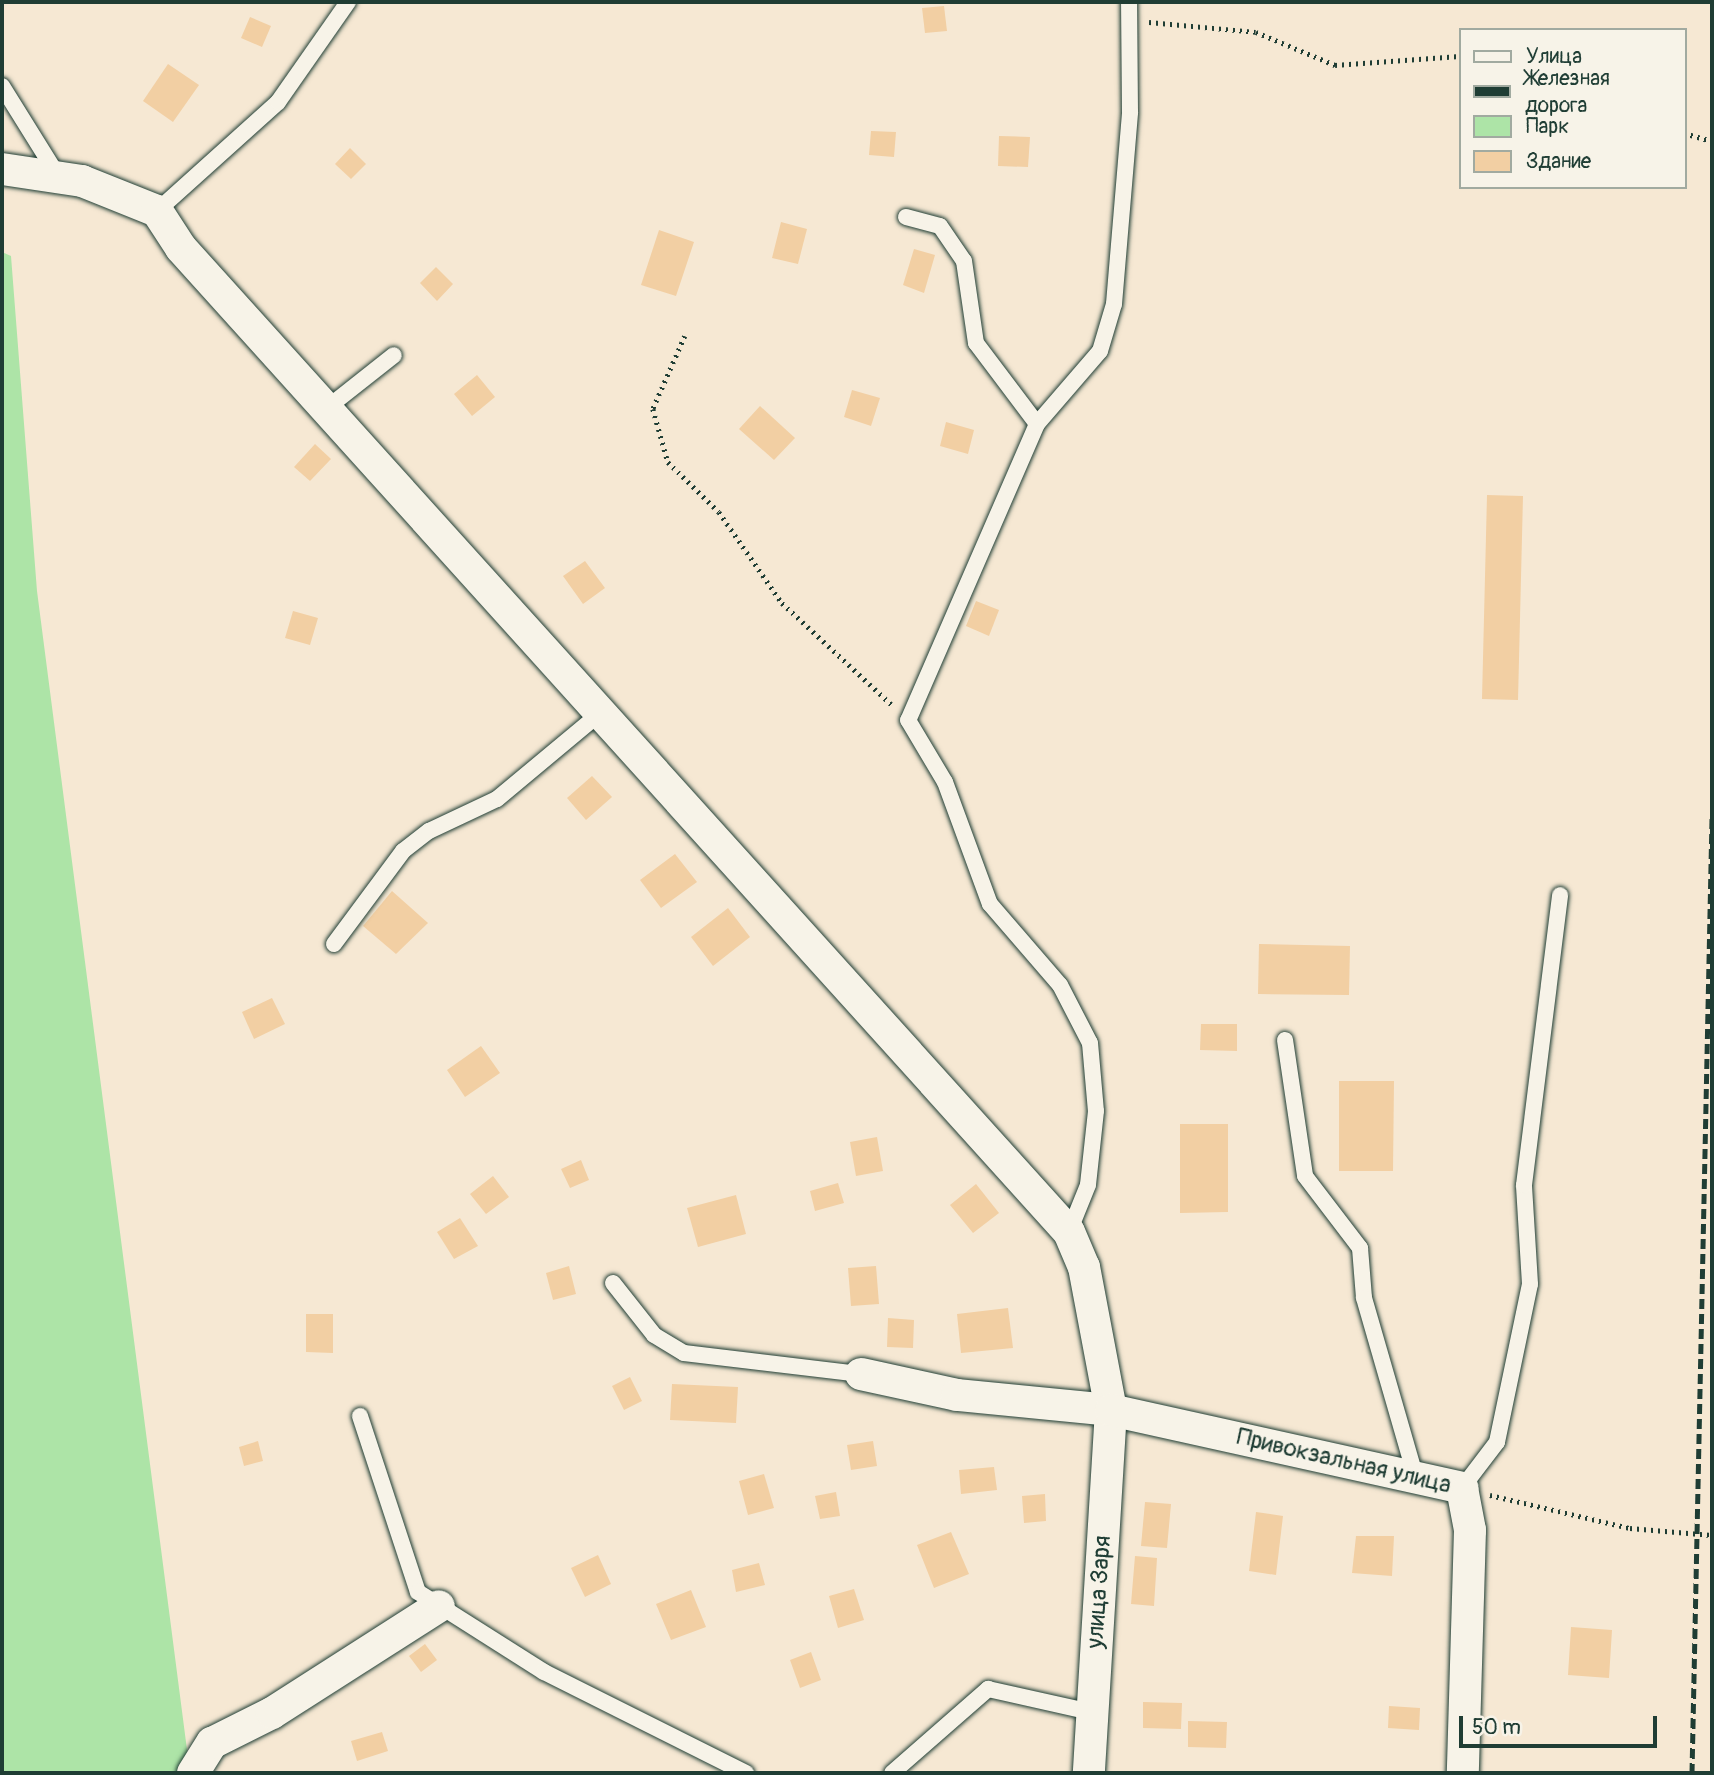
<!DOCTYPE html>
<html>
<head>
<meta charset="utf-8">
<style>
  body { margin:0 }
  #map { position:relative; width:1714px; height:1775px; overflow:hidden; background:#f6e8d3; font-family:Pangolin,sans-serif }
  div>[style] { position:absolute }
  .green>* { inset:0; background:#ade4a7 }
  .building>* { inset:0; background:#f2cfa3 }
  .path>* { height:4.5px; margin-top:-2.25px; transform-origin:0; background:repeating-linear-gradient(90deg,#1f3d34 0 2px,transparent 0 7px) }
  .roads { filter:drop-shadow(0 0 2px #1f3d34) drop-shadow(0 0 2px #1f3d34) }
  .lane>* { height:16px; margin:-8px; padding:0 8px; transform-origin:8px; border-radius:8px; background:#f7f3e8 }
  .street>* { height:32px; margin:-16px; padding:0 16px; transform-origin:16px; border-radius:16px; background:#f7f3e8 }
  .rail>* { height:5px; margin-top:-2.5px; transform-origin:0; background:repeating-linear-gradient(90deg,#1f3d34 0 10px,transparent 0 15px) }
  span { translate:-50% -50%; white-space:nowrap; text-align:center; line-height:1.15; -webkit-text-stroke:7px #f7f3e8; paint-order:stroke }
  .street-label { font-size:24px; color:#1f3d34 }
  .frame { position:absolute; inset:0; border:4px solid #1f3d34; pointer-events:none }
  .legend { position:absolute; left:1459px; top:28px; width:228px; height:161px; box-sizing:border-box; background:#f7f3e8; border:2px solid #a1aaa0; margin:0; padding:9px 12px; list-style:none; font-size:21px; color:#1f3d34 }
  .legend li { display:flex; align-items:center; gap:14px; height:35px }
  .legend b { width:35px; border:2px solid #a1aaa0 }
  .scale { position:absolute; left:1459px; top:1716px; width:198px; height:32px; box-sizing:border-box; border:4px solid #1f3d34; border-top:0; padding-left:9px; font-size:21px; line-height:24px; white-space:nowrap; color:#1f3d34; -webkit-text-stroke:5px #f7f3e8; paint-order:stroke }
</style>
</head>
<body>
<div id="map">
  <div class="green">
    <i style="clip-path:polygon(2px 252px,11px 256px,37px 591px,190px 1773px,2px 1773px)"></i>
  </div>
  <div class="building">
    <i style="clip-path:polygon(944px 6px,947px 31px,925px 33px,922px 8px)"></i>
    <i style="clip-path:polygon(250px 17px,271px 26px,262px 47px,241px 38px)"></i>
    <i style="clip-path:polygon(168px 64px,199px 85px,173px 122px,143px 101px)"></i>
    <i style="clip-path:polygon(871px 131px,896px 132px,894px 157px,869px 155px)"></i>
    <i style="clip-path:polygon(999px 136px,1030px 137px,1028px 167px,998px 166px)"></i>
    <i style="clip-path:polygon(350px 148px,366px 164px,351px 179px,335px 164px)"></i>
    <i style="clip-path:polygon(781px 222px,807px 229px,798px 264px,772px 258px)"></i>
    <i style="clip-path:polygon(659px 230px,694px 242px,676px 296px,641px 285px)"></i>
    <i style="clip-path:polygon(914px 249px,935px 255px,924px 293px,903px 285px)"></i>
    <i style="clip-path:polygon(436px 267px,453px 284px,437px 301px,420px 283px)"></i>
    <i style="clip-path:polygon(477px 375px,495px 397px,472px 416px,454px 394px)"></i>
    <i style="clip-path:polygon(852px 390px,880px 398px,871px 426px,844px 417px)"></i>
    <i style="clip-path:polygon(760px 406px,795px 438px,774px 460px,739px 429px)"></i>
    <i style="clip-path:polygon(946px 422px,974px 430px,968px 454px,940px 446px)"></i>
    <i style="clip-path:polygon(315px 444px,331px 459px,310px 481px,294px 467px)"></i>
    <i style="clip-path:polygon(1487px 495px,1523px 496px,1518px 700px,1482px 699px)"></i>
    <i style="clip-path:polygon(585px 561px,605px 588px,583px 604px,563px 576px)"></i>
    <i style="clip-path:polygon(976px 601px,999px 610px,989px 636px,966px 626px)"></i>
    <i style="clip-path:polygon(293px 611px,318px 618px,310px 645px,285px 638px)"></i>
    <i style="clip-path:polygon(592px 776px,612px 797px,586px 820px,567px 798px)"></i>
    <i style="clip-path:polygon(675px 854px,697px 882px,661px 908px,640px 880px)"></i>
    <i style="clip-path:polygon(392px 891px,428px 923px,396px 954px,363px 926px)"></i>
    <i style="clip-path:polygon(728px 908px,750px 937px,713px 966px,691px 937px)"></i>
    <i style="clip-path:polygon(1259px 944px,1350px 946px,1349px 995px,1258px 994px)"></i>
    <i style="clip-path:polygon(272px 998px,285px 1024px,254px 1039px,242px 1012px)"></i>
    <i style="clip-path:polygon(1201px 1024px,1237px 1024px,1237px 1051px,1200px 1050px)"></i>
    <i style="clip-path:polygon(481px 1046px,500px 1073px,465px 1097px,447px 1070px)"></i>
    <i style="clip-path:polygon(1339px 1081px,1394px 1081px,1393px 1171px,1339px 1171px)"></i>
    <i style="clip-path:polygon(1180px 1124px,1228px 1124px,1228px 1212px,1180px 1213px)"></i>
    <i style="clip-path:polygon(877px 1137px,883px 1171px,856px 1176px,850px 1142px)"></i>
    <i style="clip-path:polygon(581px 1160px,589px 1180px,570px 1188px,561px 1169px)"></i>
    <i style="clip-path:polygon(493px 1176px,509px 1197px,486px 1214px,470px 1194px)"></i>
    <i style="clip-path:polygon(838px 1183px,844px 1203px,815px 1211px,810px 1191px)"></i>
    <i style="clip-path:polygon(976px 1184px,999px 1213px,973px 1233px,950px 1205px)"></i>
    <i style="clip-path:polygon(736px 1195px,746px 1234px,698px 1247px,687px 1208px)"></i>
    <i style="clip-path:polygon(460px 1218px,478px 1246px,454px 1259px,437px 1232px)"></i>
    <i style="clip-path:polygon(569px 1266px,576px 1294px,553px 1300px,546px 1273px)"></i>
    <i style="clip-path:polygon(876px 1266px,879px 1304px,851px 1306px,848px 1268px)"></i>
    <i style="clip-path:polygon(1008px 1308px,1013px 1348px,961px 1353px,957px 1314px)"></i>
    <i style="clip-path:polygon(306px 1314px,333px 1314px,333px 1353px,306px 1352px)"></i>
    <i style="clip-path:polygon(888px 1318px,914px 1320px,913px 1348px,887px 1347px)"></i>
    <i style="clip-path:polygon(630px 1377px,642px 1401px,624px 1410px,612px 1386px)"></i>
    <i style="clip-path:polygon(672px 1384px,738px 1387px,736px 1423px,670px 1420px)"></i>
    <i style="clip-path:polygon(258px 1441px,263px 1461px,244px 1466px,239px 1447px)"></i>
    <i style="clip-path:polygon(873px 1441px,877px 1466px,851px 1470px,847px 1445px)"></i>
    <i style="clip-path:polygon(994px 1467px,997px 1490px,961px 1494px,959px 1470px)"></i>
    <i style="clip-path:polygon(764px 1474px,774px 1508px,748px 1515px,739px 1481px)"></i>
    <i style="clip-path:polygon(836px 1492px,840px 1516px,820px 1519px,815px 1496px)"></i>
    <i style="clip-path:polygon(1045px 1494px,1046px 1521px,1024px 1523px,1022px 1496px)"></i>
    <i style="clip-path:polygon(1145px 1502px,1171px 1504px,1167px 1548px,1141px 1546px)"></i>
    <i style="clip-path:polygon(1256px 1512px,1283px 1516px,1276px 1575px,1249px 1571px)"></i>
    <i style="clip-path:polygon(951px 1532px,969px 1574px,934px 1588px,917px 1545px)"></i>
    <i style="clip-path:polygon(1356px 1536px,1394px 1536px,1392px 1576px,1352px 1573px)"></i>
    <i style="clip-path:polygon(598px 1555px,611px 1584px,585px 1597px,571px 1568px)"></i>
    <i style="clip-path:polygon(1135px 1556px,1157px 1558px,1154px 1606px,1131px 1604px)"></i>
    <i style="clip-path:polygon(759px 1563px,765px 1585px,736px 1592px,732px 1570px)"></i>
    <i style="clip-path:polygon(854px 1589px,864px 1620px,838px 1628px,829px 1596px)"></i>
    <i style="clip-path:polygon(691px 1590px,706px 1627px,671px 1640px,656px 1604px)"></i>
    <i style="clip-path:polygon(1571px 1627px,1612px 1630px,1609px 1678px,1568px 1675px)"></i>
    <i style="clip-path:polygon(425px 1644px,437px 1660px,421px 1672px,409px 1656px)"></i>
    <i style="clip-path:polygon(811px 1652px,821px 1680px,800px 1688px,790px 1660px)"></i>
    <i style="clip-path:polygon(1143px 1702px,1182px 1703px,1181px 1729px,1143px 1728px)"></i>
    <i style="clip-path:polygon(1389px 1706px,1420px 1708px,1419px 1730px,1388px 1728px)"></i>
    <i style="clip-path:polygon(1188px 1721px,1227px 1722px,1226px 1748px,1188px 1747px)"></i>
    <i style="clip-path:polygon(382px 1732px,388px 1751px,357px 1761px,351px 1741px)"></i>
  </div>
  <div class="path">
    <i style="left:1149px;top:22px;width:107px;rotate:5.3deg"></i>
    <i style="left:1256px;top:32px;width:86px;rotate:22.7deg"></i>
    <i style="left:1335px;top:65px;width:125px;rotate:-4.1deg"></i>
    <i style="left:1684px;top:133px;width:29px;rotate:16deg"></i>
    <i style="left:685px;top:336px;width:80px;rotate:113.7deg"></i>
    <i style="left:653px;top:409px;width:55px;rotate:74.2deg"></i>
    <i style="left:668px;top:462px;width:71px;rotate:44.4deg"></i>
    <i style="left:719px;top:512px;width:111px;rotate:55.3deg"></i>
    <i style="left:782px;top:603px;width:150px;rotate:42.8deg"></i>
    <i style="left:1490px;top:1495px;width:144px;rotate:13.3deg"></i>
    <i style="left:1630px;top:1528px;width:82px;rotate:4.9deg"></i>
  </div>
  <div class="roads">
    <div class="lane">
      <i style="left:2px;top:86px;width:106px;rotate:58.1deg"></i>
      <i style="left:157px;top:211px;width:163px;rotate:-42deg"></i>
      <i style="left:278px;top:102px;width:122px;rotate:-55deg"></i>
      <i style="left:906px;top:217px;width:35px;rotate:15deg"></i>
      <i style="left:940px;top:226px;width:42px;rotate:55.6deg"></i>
      <i style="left:964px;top:261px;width:83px;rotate:81.7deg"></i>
      <i style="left:976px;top:343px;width:101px;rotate:53deg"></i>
      <i style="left:1037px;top:424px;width:323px;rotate:113.5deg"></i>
      <i style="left:908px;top:720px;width:72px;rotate:59.2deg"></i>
      <i style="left:945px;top:782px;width:130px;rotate:69.8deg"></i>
      <i style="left:990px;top:904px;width:107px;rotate:49.2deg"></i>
      <i style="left:1060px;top:985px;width:65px;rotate:62.7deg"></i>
      <i style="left:1090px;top:1043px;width:68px;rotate:85deg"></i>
      <i style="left:1096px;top:1111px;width:74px;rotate:96.2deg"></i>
      <i style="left:1088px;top:1185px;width:51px;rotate:112deg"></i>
      <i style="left:327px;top:408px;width:85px;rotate:-38.3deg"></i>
      <i style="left:1037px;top:424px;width:96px;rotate:-49.2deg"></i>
      <i style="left:1100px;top:351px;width:49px;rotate:-73.4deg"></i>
      <i style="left:1114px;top:304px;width:193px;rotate:-85.2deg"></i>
      <i style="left:1130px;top:112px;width:110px;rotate:-90.5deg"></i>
      <i style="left:334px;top:944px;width:116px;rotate:-53.4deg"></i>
      <i style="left:403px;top:851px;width:33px;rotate:-38deg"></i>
      <i style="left:429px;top:831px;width:75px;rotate:-25.2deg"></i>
      <i style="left:497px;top:799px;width:133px;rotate:-39.8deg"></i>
      <i style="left:1285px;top:1040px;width:137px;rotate:81.6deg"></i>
      <i style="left:1305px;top:1176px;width:91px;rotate:52.6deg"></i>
      <i style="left:1360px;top:1248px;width:50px;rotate:85.4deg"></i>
      <i style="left:1364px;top:1298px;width:184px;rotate:73.9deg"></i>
      <i style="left:613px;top:1283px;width:66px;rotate:51.7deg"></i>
      <i style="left:654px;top:1335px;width:35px;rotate:31deg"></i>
      <i style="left:684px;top:1353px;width:178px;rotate:6.8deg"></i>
      <i style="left:360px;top:1416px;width:185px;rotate:71.8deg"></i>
      <i style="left:418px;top:1592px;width:149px;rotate:32.4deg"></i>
      <i style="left:544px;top:1672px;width:226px;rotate:26.6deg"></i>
      <i style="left:1462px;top:1488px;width:58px;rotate:-52.7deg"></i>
      <i style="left:1497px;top:1442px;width:161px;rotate:-78.2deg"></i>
      <i style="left:1530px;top:1284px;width:99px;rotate:-93.5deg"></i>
      <i style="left:1524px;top:1185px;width:292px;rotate:-82.9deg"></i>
      <i style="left:892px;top:1773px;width:128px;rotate:-41.2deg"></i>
      <i style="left:988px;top:1689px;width:106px;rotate:12.6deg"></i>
    </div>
    <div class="street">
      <i style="left:2px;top:169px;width:81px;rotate:8.5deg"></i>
      <i style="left:82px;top:181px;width:81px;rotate:21.8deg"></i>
      <i style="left:157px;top:211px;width:44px;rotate:57deg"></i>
      <i style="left:181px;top:248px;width:1325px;rotate:47.94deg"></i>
      <i style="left:1069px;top:1232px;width:38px;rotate:67deg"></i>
      <i style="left:1084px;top:1267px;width:146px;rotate:79.3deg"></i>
      <i style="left:1111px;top:1410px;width:364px;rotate:93.5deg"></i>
      <i style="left:861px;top:1374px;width:98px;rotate:12.3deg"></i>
      <i style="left:957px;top:1395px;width:155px;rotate:5.6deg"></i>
      <i style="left:1111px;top:1410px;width:360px;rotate:12.5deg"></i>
      <i style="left:1462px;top:1488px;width:43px;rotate:79.2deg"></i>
      <i style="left:1470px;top:1530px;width:243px;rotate:91.7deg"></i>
      <i style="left:193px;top:1773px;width:36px;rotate:-58deg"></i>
      <i style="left:212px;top:1743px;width:67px;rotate:-26.6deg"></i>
      <i style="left:272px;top:1713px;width:198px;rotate:-32.6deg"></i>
    </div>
  </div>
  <div class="rail">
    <i style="left:1692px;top:1773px;width:956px;rotate:-88.8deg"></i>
    <i style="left:1712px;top:1773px;width:2px;rotate:-90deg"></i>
  </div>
  <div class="street-label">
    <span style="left:1344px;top:1461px;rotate:13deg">Привокзальная улица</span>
    <span style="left:1099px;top:1592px;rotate:-86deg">улица Заря</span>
  </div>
  <div class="frame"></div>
  <ul class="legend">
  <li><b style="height:9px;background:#f7f3e8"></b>Улица</li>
  <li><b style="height:9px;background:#1f3d34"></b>Железная дорога</li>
  <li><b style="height:19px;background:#ade4a7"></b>Парк</li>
  <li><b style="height:19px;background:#f2cfa3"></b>Здание</li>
  </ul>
  <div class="scale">50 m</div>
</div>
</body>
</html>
